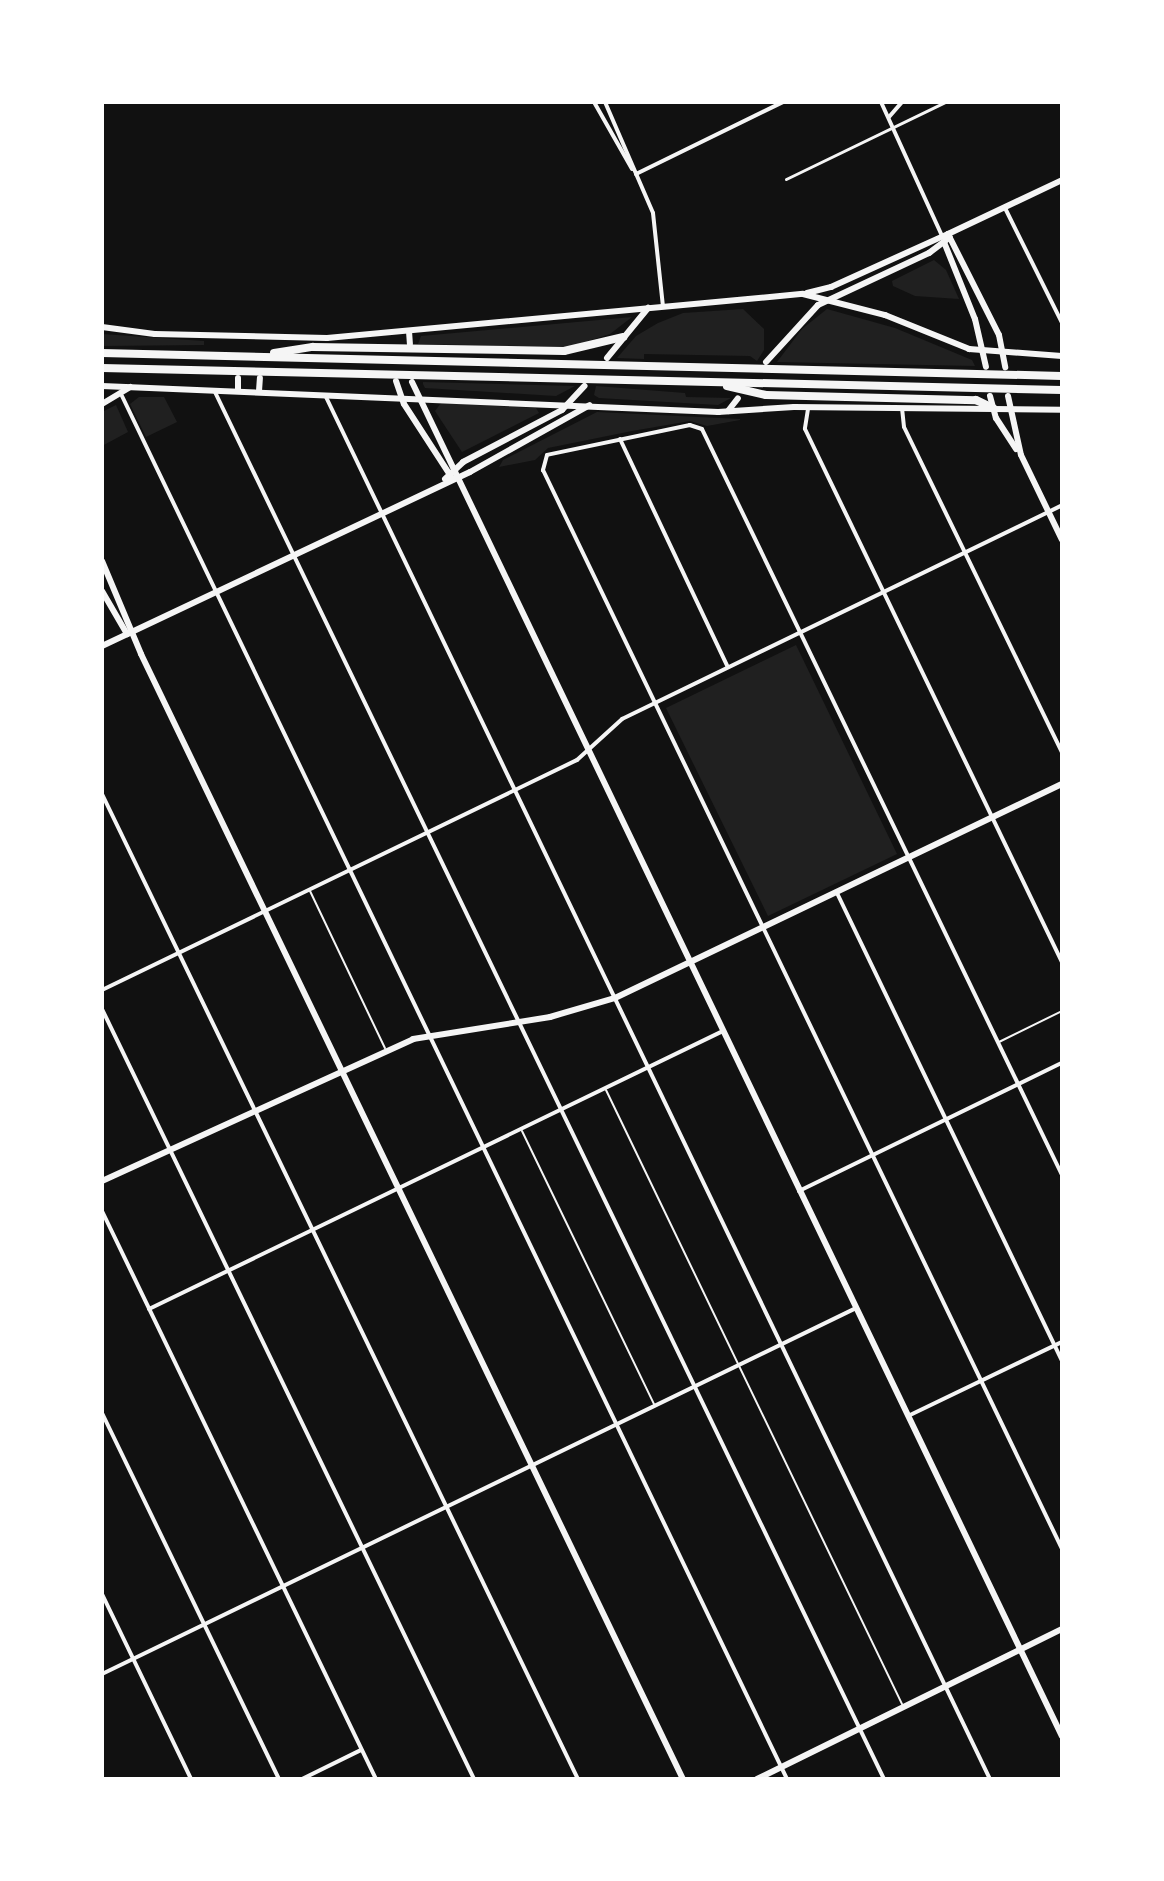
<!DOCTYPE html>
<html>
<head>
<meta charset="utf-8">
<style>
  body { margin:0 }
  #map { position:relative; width:1164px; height:1881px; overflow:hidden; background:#111; font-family:"Fira Sans Condensed",sans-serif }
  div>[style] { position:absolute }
  .green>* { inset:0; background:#202020 }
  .service>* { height:2px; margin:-1px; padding:0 1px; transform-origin:1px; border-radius:1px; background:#f5f5f5 }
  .pedestrian>* { height:3px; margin:-1.5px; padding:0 1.5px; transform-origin:1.5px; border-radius:1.5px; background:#f5f5f5 }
  .minor>* { height:4px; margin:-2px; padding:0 2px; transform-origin:2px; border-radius:2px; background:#f5f5f5 }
  .tertiary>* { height:6px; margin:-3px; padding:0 3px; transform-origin:3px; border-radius:3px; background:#f5f5f5 }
  .secondary>* { height:6px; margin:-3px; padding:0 3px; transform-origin:3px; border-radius:3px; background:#f5f5f5 }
  .motorway>* { height:8px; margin:-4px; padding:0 4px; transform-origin:4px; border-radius:4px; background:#f5f5f5 }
  span { translate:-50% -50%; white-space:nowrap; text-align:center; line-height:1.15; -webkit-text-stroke:6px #fff; paint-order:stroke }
  .frame { position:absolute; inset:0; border:104px solid #fff; pointer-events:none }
</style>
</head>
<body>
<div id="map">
  <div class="green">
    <i style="clip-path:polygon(934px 260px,946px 270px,959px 299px,915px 296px,893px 286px,892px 281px)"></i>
    <i style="clip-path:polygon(743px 309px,764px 329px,764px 350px,757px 361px,750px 356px,644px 354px,644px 359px,617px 358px,636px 336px,658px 323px,683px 313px)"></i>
    <i style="clip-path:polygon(827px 309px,895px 328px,972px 360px,975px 366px,777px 362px,802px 329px)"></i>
    <i style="clip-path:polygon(632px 317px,610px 334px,569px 347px,418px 344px,421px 336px)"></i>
    <i style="clip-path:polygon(102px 334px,204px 341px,204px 345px,102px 346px)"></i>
    <i style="clip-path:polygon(423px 384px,423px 382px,575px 386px,556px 396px,425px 388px)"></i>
    <i style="clip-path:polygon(596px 386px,685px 393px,686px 397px,731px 398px,718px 405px,599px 398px,594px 395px)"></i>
    <i style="clip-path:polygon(139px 397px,164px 397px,177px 422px,146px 437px,130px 404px)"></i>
    <i style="clip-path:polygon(441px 403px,536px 408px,539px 413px,462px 452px,435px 411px)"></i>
    <i style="clip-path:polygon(116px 405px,128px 432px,102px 446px,102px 412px)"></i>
    <i style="clip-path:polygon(597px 412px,740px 419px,740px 420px,707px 426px,690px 421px,632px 431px,548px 448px,535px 460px,499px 467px,503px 460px)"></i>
    <i style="clip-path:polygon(796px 645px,897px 854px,768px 916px,666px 708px)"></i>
  </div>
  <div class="service">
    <i style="left:310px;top:891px;width:174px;rotate:64.5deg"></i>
    <i style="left:999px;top:1042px;width:70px;rotate:-26.2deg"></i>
    <i style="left:606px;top:1090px;width:682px;rotate:64.26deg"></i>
    <i style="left:522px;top:1131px;width:305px;rotate:64.2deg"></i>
  </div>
  <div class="pedestrian">
    <i style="left:786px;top:179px;width:177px;rotate:-25.8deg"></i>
  </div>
  <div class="minor">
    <i style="left:594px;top:102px;width:77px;rotate:60.4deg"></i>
    <i style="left:605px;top:102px;width:121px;rotate:66.6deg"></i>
    <i style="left:653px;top:213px;width:94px;rotate:83.9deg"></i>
    <i style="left:881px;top:102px;width:147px;rotate:65.5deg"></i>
    <i style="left:889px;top:117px;width:20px;rotate:-49deg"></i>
    <i style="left:636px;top:174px;width:164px;rotate:-26.1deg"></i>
    <i style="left:1005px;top:208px;width:128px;rotate:63.6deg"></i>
    <i style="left:214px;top:390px;width:1542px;rotate:64.25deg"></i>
    <i style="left:122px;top:396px;width:1535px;rotate:64.32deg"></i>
    <i style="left:326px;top:397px;width:1533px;rotate:64.34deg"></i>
    <i style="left:902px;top:408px;width:19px;rotate:84deg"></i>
    <i style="left:904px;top:427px;width:362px;rotate:64.1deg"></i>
    <i style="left:808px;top:409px;width:20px;rotate:99deg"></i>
    <i style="left:805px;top:429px;width:592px;rotate:64.26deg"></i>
    <i style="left:620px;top:439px;width:252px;rotate:64.7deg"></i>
    <i style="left:102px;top:794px;width:1094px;rotate:64.21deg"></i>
    <i style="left:837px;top:893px;width:519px;rotate:64.32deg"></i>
    <i style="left:102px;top:990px;width:528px;rotate:-25.84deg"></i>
    <i style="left:577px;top:760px;width:61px;rotate:-42.3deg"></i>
    <i style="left:622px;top:719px;width:489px;rotate:-25.9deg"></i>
    <i style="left:102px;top:1009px;width:855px;rotate:64.21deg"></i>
    <i style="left:1062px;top:1175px;width:828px;rotate:-115.76deg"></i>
    <i style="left:702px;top:429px;width:13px;rotate:-162deg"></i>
    <i style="left:690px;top:425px;width:146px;rotate:168.2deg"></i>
    <i style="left:547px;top:455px;width:16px;rotate:105deg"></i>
    <i style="left:543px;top:470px;width:1197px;rotate:64.31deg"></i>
    <i style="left:799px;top:1191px;width:292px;rotate:-26deg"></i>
    <i style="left:102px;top:1211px;width:631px;rotate:64.25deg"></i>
    <i style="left:149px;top:1309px;width:638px;rotate:-25.84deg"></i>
    <i style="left:102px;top:1413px;width:407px;rotate:64.2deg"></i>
    <i style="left:908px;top:1416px;width:171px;rotate:-25.7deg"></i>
    <i style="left:102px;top:1594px;width:205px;rotate:64.3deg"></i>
    <i style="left:102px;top:1674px;width:838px;rotate:-25.89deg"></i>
    <i style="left:302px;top:1779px;width:66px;rotate:-26.2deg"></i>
  </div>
  <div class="tertiary">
    <i style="left:948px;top:234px;width:126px;rotate:-25.3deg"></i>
    <i style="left:102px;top:1181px;width:342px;rotate:-24.5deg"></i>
    <i style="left:413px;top:1039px;width:139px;rotate:-9.1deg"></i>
    <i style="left:550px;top:1017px;width:68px;rotate:-16.3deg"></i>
    <i style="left:615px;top:998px;width:496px;rotate:-25.6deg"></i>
  </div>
  <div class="secondary">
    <i style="left:944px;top:242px;width:83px;rotate:68.1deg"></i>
    <i style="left:975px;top:319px;width:49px;rotate:77.1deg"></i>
    <i style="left:807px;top:293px;width:25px;rotate:-14deg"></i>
    <i style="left:831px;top:287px;width:128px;rotate:-24.4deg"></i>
    <i style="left:948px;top:234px;width:113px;rotate:63.2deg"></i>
    <i style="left:999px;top:335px;width:33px;rotate:79deg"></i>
    <i style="left:102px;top:327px;width:53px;rotate:7.5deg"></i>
    <i style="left:155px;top:334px;width:172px;rotate:1.3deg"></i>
    <i style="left:327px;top:338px;width:478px;rotate:-5.3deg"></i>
    <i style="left:803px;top:294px;width:85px;rotate:14.4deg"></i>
    <i style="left:885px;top:315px;width:91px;rotate:22deg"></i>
    <i style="left:969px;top:349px;width:93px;rotate:4.3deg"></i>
    <i style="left:409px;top:331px;width:13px;rotate:86deg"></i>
    <i style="left:607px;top:358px;width:65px;rotate:-50.6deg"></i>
    <i style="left:766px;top:362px;width:77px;rotate:-47.6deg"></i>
    <i style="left:818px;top:305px;width:123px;rotate:-25.1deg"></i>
    <i style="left:929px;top:253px;width:26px;rotate:-37deg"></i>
    <i style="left:396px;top:381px;width:24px;rotate:71deg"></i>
    <i style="left:404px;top:404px;width:88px;rotate:57deg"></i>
    <i style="left:412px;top:382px;width:1502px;rotate:64.36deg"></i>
    <i style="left:102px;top:386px;width:617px;rotate:2.42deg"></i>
    <i style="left:718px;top:412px;width:76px;rotate:-3.8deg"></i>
    <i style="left:794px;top:407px;width:268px;rotate:0.6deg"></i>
    <i style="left:238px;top:391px;width:13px;rotate:-90deg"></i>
    <i style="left:259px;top:391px;width:13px;rotate:-86deg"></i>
    <i style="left:990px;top:396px;width:23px;rotate:75deg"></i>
    <i style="left:996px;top:418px;width:37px;rotate:57deg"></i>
    <i style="left:1008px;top:396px;width:60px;rotate:77.6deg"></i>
    <i style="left:1021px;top:455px;width:94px;rotate:64.2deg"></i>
    <i style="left:102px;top:404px;width:33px;rotate:-31deg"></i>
    <i style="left:728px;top:411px;width:16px;rotate:-52deg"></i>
    <i style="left:445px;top:479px;width:25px;rotate:-43deg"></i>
    <i style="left:463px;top:462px;width:112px;rotate:-27.7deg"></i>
    <i style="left:562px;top:410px;width:33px;rotate:-47deg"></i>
    <i style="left:102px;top:561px;width:101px;rotate:67.2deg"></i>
    <i style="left:141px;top:654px;width:1249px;rotate:64.28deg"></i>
    <i style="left:102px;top:591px;width:50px;rotate:59.8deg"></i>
    <i style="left:102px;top:646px;width:407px;rotate:-25.3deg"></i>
    <i style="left:470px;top:472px;width:137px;rotate:-29.2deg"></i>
    <i style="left:757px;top:1779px;width:340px;rotate:-26.2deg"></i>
  </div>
  <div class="motorway">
    <i style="left:102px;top:353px;width:960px;rotate:1.37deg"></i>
    <i style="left:274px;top:353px;width:39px;rotate:-9deg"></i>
    <i style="left:313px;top:347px;width:251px;rotate:0.9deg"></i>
    <i style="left:564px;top:351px;width:61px;rotate:-13.3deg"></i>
    <i style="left:102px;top:368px;width:960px;rotate:1.31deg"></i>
    <i style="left:727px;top:386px;width:40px;rotate:13deg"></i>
    <i style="left:766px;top:395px;width:210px;rotate:1.4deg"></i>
    <i style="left:976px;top:400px;width:19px;rotate:25deg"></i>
  </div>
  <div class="frame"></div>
</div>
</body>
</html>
